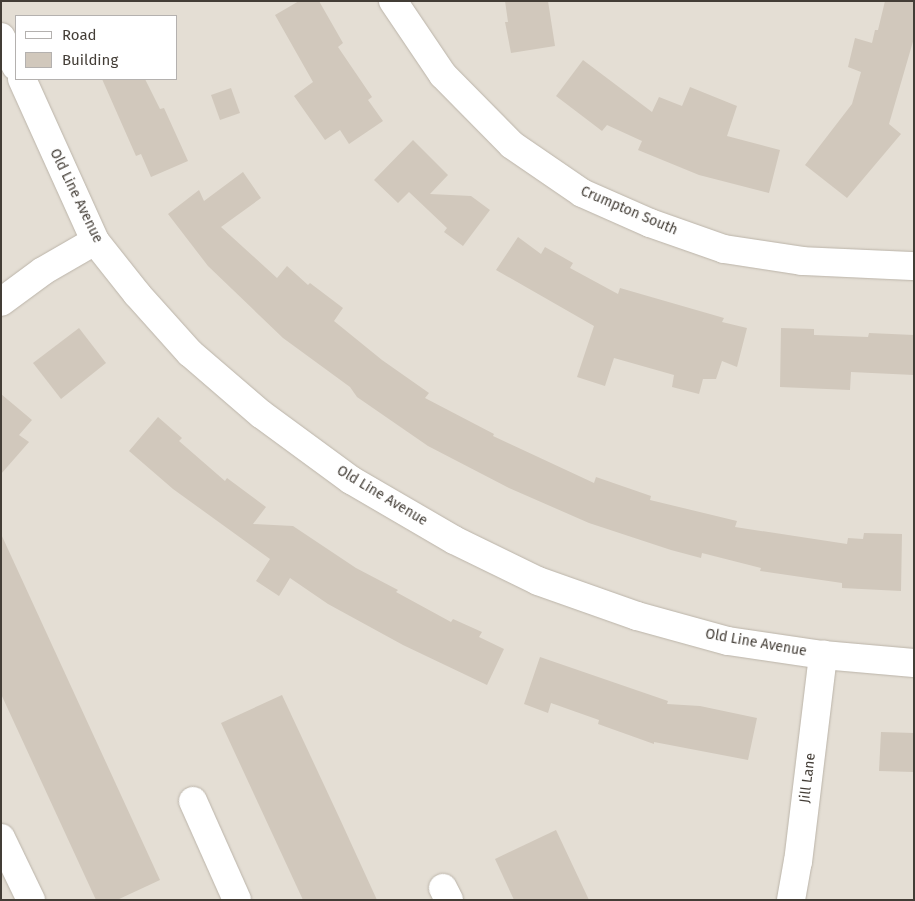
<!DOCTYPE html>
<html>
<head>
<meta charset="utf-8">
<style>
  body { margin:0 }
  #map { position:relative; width:915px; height:901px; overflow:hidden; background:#f1ede6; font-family:"Fira Sans",sans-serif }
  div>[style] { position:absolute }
  .residential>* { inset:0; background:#e4ded4 }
  .building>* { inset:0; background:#d1c8bc }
  .roads { filter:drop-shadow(0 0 1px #bbb4a9) drop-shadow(0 0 1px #bbb4a9) }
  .minor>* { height:28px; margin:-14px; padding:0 14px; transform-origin:14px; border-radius:14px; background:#fff }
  span { translate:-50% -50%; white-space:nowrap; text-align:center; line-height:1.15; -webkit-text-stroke:4.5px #fff; paint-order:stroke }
  .street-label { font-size:14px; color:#433d36 }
  .frame { position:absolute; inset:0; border:2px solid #433d36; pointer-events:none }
  .legend { position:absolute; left:15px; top:15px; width:162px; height:65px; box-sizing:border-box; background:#fff; border:1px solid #b4b1af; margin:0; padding:6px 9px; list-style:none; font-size:15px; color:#433d36 }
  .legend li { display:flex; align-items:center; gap:10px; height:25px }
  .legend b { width:25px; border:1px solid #b4b1af }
</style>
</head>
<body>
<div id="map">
  <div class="residential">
    <i style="clip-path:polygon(evenodd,1px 1px,914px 1px,914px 900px,1px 900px,1px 1px,16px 16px,176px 16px,176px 79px,16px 79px,16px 16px)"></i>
  </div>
  <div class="building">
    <i style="clip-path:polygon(299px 1px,319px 1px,343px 43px,338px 47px,372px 97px,368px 100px,383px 121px,349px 144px,340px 130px,325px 140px,294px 96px,313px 82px,275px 15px)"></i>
    <i style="clip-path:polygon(505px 1px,548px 1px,555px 46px,511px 53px,505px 22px,508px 22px)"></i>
    <i style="clip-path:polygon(885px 1px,914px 1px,914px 38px,889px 124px,901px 134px,847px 198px,805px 165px,852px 104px,861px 72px,848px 67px,855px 38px,872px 43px,875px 30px,878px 30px)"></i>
    <i style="clip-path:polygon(583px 60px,652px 112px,659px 97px,682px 106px,690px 87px,737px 106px,727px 136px,780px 150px,769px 193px,699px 175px,638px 150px,642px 141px,607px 125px,602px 131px,556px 96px)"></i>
    <i style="clip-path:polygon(102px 79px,145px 79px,160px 109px,164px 108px,188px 161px,151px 177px,141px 154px,136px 156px)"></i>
    <i style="clip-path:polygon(231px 88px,240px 113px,220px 120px,211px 95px)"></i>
    <i style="clip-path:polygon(413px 140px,448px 175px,430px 194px,471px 196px,490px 210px,463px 246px,444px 232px,447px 228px,409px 192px,398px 203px,374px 180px)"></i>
    <i style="clip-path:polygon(243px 172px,261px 198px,221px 227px,277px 278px,287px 266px,308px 285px,310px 283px,343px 308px,334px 321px,382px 360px,429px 393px,425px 398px,494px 434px,493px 436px,594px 483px,596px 477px,651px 496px,650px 500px,737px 521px,735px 527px,847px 544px,848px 538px,863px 539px,864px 533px,902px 534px,901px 591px,842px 588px,842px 583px,760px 571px,761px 568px,702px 553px,701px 558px,671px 550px,589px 523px,509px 488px,428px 446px,357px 397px,350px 387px,283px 338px,208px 266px,168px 214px,199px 190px,204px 201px)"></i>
    <i style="clip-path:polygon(518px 237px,541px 254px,545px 247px,573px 263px,570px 268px,618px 294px,620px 288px,724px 318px,722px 322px,747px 328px,737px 367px,722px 361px,716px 379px,703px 379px,699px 394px,672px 387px,674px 375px,614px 358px,605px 386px,577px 377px,594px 326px,496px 270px)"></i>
    <i style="clip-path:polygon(79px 328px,106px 363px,61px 399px,33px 363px)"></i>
    <i style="clip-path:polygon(781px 328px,814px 329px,814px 335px,868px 337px,869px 333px,914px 335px,914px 375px,851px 372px,850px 390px,780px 387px)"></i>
    <i style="clip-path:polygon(1px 394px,32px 420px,19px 435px,29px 442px,1px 474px)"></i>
    <i style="clip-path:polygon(158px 417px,182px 438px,179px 441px,225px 481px,227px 478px,266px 507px,253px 524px,293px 526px,356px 568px,398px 590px,396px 592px,451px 622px,453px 619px,482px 632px,479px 637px,504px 649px,487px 685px,403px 645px,328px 604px,290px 578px,279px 596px,256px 581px,270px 559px,173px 489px,129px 451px)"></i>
    <i style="clip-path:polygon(1px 534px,160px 880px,117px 900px,96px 900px,1px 694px)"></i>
    <i style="clip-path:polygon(540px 657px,668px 701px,667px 704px,700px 706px,757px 718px,748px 760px,654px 742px,654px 744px,598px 724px,599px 720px,551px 703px,548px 713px,524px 704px)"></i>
    <i style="clip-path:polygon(282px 695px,339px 817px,377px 900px,303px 900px,221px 723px)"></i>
    <i style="clip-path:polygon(881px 732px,914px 733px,914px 772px,879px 771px)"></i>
    <i style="clip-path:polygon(556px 830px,589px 900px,514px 900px,495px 859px)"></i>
  </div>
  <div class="roads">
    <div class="minor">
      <i style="left:393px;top:1px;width:89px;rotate:56deg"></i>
      <i style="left:443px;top:75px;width:98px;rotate:45.4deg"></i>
      <i style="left:512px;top:145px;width:85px;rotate:34.4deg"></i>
      <i style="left:582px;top:193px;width:74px;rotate:23.8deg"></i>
      <i style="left:650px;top:223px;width:78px;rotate:19.4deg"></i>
      <i style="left:724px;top:249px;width:79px;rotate:8.7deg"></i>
      <i style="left:802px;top:261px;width:112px;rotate:2.6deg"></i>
      <i style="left:1px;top:37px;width:33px;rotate:63deg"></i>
      <i style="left:22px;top:79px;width:178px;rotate:65.7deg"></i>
      <i style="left:95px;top:241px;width:68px;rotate:51.6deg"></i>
      <i style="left:137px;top:294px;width:79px;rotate:48.1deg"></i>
      <i style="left:190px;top:353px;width:94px;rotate:40.7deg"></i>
      <i style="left:261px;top:414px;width:112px;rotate:36.3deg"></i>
      <i style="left:351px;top:480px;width:119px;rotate:30.2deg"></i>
      <i style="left:454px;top:540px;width:93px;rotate:26deg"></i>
      <i style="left:538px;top:581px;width:105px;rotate:19.5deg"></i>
      <i style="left:637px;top:616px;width:94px;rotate:15.4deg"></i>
      <i style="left:728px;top:641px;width:96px;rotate:8.4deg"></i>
      <i style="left:823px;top:655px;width:91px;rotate:5deg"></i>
      <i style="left:1px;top:302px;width:52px;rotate:-36.4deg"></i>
      <i style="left:43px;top:271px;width:60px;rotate:-30deg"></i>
      <i style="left:193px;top:801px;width:108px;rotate:66deg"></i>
      <i style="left:1px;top:838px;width:69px;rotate:64.2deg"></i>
      <i style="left:443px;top:888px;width:13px;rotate:63deg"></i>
      <i style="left:791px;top:900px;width:39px;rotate:-80deg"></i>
      <i style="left:798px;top:862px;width:209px;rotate:-83.1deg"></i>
    </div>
  </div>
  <div class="street-label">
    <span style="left:76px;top:196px;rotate:64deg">Old Line Avenue</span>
    <span style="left:629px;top:211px;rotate:23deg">Crumpton South</span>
    <span style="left:382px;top:496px;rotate:31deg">Old Line Avenue</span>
    <span style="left:756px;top:643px;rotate:10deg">Old Line Avenue</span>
    <span style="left:808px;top:778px;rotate:-83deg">Jill Lane</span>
  </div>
  <div class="frame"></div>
  <ul class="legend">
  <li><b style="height:6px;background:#fff"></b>Road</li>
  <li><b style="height:14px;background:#d1c8bc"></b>Building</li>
  </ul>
</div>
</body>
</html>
